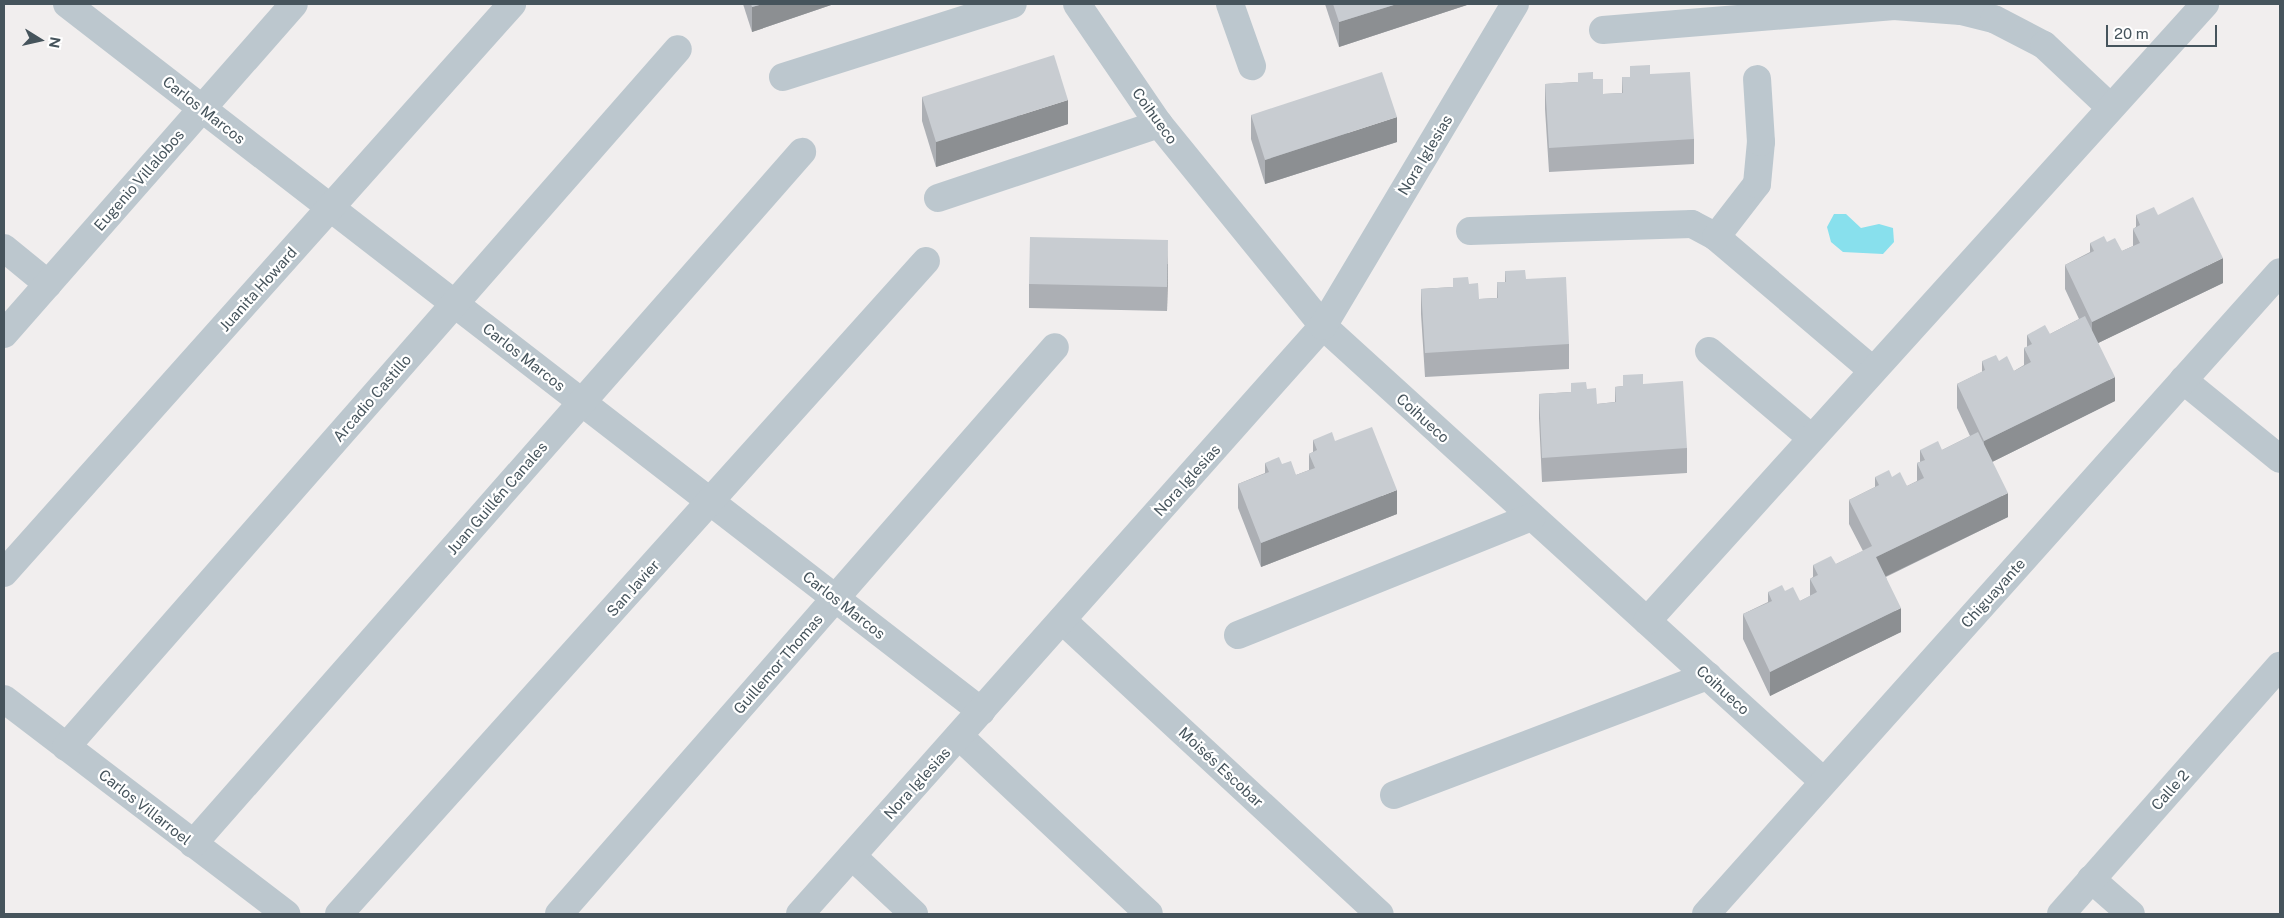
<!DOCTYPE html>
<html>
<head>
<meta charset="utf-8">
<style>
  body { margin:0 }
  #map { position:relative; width:2284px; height:918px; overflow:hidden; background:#f1eeee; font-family:"Public Sans",sans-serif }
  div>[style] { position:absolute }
  .water>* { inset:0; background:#88e0ed }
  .minor>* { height:28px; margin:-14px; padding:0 14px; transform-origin:14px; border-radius:14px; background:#bcc7ce }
  .wall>* { inset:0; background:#acafb4 }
  .shaded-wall>* { inset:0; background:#8c8f92 }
  .building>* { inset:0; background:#c8ccd1 }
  span { translate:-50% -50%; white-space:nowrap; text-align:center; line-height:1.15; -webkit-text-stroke:4.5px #fff; paint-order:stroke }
  .street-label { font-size:15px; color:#46545c }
  .frame { position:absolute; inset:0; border:5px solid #46545c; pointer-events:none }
  .north { position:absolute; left:15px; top:15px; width:50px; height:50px; -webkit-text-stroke:4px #fff; paint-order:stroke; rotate:100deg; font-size:14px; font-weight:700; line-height:20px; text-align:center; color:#46545c }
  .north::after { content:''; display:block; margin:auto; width:18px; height:22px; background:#46545c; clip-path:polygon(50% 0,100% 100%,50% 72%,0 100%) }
  .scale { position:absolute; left:2106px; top:25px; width:111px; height:22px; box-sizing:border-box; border:2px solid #46545c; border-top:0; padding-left:6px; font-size:15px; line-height:18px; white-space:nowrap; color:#46545c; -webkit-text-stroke:4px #fff; paint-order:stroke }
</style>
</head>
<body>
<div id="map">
  <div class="water">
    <i style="clip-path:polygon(1834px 214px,1846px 214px,1861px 228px,1879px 224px,1893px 228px,1894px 242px,1883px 254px,1843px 252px,1831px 242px,1827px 227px)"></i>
  </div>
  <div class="minor">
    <i style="left:67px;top:4px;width:1156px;rotate:37.72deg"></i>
    <i style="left:1077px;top:4px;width:145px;rotate:55.7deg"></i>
    <i style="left:1159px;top:124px;width:260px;rotate:50.9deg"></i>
    <i style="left:1323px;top:326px;width:677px;rotate:42.31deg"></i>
    <i style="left:1230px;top:4px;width:66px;rotate:70.5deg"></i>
    <i style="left:1603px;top:30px;width:292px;rotate:-4.7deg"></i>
    <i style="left:1894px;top:6px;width:67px;rotate:4.3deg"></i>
    <i style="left:1961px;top:11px;width:34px;rotate:14deg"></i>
    <i style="left:1994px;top:19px;width:56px;rotate:27.5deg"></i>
    <i style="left:2044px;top:45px;width:89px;rotate:43.2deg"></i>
    <i style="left:783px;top:77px;width:241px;rotate:-17.6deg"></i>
    <i style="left:938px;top:198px;width:233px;rotate:-18.5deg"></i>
    <i style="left:1470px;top:231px;width:222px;rotate:-1.8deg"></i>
    <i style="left:1692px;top:224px;width:27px;rotate:28deg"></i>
    <i style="left:1716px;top:237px;width:204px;rotate:40.4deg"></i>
    <i style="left:1716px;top:237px;width:67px;rotate:-52.3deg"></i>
    <i style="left:1757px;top:184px;width:42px;rotate:-84.6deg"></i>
    <i style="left:1761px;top:142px;width:63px;rotate:-93.6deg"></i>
    <i style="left:4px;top:248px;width:57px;rotate:39.3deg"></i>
    <i style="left:4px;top:334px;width:439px;rotate:-48.7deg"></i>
    <i style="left:1709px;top:351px;width:133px;rotate:40.4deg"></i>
    <i style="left:2183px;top:380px;width:125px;rotate:39.2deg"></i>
    <i style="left:4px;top:573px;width:763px;rotate:-48.24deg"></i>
    <i style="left:1062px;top:620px;width:433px;rotate:42.8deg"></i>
    <i style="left:1647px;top:621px;width:832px;rotate:-47.87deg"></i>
    <i style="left:1238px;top:635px;width:317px;rotate:-21.9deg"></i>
    <i style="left:4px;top:699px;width:355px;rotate:37.3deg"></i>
    <i style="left:959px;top:736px;width:260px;rotate:43.1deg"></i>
    <i style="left:66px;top:747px;width:928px;rotate:-48.76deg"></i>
    <i style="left:1394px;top:795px;width:336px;rotate:-20.8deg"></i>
    <i style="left:193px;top:844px;width:922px;rotate:-48.65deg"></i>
    <i style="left:852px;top:856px;width:85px;rotate:43.1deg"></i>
    <i style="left:2091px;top:879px;width:53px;rotate:41.2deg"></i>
    <i style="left:339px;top:914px;width:878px;rotate:-48.05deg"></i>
    <i style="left:559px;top:914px;width:753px;rotate:-48.82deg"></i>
    <i style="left:800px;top:914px;width:787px;rotate:-48.35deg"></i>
    <i style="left:1323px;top:326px;width:375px;rotate:-59.2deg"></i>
    <i style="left:1706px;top:914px;width:861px;rotate:-48.2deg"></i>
    <i style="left:2061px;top:914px;width:331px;rotate:-48.6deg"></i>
  </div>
  <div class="wall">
    <i style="clip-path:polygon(743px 4px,834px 4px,752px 32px)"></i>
    <i style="clip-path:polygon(1325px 4px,1470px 4px,1339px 47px)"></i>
    <i style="clip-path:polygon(1630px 66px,1650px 74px,1694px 139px,1694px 164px,1549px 172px,1545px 109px,1545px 84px,1578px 82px,1593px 79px,1603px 94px,1622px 93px,1622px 77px,1630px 77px)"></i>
    <i style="clip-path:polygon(922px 97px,1068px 124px,936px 167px,922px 121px)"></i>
    <i style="clip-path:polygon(1251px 115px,1397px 142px,1265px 184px,1251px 139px)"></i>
    <i style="clip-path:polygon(2136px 215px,2158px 215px,2223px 283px,2098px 343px,2115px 401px,1992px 462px,2008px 517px,1886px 577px,1901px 632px,1770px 696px,1743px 639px,1743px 614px,1768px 602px,1768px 592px,1785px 591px,1800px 601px,1810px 596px,1810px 579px,1813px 577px,1813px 565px,1836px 564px,1863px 551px,1849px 524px,1849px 500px,1875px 487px,1875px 477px,1892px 477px,1907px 486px,1917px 481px,1917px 463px,1920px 462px,1920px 450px,1942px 450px,1970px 436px,1957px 408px,1957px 384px,1982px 372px,1982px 361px,1999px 361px,2014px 371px,2024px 365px,2024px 348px,2027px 347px,2027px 335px,2050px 334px,2079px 319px,2065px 289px,2065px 265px,2090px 252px,2090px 243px,2107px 242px,2122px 251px,2133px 246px,2133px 229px,2136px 227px)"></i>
    <i style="clip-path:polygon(1168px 264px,1167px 311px,1029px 308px,1029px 284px)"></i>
    <i style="clip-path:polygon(1505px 271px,1526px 279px,1569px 344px,1569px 369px,1425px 377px,1421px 314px,1421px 289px,1453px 287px,1469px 284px,1479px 299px,1497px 298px,1497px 282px,1505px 282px)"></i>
    <i style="clip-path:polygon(1623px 375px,1643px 384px,1687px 448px,1687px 473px,1542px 482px,1539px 418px,1539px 394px,1571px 392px,1587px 389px,1597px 404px,1615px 402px,1615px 387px,1623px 386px)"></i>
    <i style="clip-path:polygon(1313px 440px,1335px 441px,1397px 514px,1261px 567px,1238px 508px,1238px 484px,1265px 473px,1265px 463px,1282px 464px,1296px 475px,1309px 470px,1309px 454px,1313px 452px)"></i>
  </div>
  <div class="shaded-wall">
    <i style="clip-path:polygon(763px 4px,834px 4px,752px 32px,752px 7px)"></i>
    <i style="clip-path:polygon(1397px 4px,1470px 4px,1339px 47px,1339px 22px)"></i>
    <i style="clip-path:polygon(1068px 100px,1068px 124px,936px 167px,936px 142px)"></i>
    <i style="clip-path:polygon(1397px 117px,1397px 142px,1265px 184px,1265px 160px)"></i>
    <i style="clip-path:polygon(1168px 240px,1168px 264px,1167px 311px,1167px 287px)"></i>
    <i style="clip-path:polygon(2223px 258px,2223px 283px,2092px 346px,2092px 322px)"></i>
    <i style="clip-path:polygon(2115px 377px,2115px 401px,1984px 466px,1984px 441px)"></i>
    <i style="clip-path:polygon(1397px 490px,1397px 514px,1261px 567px,1261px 543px)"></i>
    <i style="clip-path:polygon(2008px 493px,2008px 517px,1876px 581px,1876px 557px)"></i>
    <i style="clip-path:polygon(1901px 608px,1901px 632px,1770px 696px,1770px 672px)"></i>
  </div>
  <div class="building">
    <i style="clip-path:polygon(751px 4px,763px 4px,752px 7px)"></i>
    <i style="clip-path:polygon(1333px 4px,1397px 4px,1339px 22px)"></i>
    <i style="clip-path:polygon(1054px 55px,1068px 100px,936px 142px,922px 97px)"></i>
    <i style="clip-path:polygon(1650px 65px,1650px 74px,1690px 72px,1694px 139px,1549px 148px,1545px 84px,1578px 82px,1578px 73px,1593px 72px,1593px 79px,1603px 79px,1603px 94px,1623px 93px,1622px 77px,1630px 77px,1630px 66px)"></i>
    <i style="clip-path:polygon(1382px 72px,1397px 117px,1265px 160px,1251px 115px)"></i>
    <i style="clip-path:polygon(2193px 197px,2223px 258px,2092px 322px,2065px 265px,2094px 251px,2090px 243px,2104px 236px,2107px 242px,2115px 238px,2122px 251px,2140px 243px,2133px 229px,2140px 225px,2136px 215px,2154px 207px,2158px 215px)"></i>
    <i style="clip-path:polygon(1030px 237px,1168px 240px,1167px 287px,1029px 284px)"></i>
    <i style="clip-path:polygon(1525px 270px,1526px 279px,1566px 277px,1569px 344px,1425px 353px,1421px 289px,1453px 287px,1453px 278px,1468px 277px,1469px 284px,1478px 283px,1479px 299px,1498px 298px,1497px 282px,1506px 282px,1505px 271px)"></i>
    <i style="clip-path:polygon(2085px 316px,2115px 377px,1984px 441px,1957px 384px,1985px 370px,1982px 361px,1996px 355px,1999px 361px,2007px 356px,2014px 371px,2031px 362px,2024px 348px,2032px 344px,2027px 335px,2045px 325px,2050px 334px)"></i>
    <i style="clip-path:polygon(1643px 374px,1643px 384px,1683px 381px,1687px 448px,1542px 458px,1539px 394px,1571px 392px,1571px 383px,1586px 382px,1587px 389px,1596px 388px,1597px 404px,1616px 402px,1615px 387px,1623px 386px,1623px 375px)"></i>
    <i style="clip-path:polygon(1372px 427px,1397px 490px,1261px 543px,1238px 484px,1269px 472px,1265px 463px,1279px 457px,1282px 464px,1291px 461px,1296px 475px,1315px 468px,1309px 454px,1317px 450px,1313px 440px,1332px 432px,1335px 441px)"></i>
    <i style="clip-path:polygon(1978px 432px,2008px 493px,1876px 557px,1901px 608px,1770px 672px,1743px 614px,1772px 601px,1768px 592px,1782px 585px,1785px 591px,1793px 587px,1800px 601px,1817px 592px,1810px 579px,1818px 575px,1813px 565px,1831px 556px,1836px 564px,1872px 546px,1849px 500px,1879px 485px,1875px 477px,1889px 470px,1892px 477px,1900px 472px,1907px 486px,1924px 478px,1917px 463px,1925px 460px,1920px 450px,1938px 441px,1942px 450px)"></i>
  </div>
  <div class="street-label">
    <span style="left:204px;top:110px;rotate:38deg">Carlos Marcos</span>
    <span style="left:1155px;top:116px;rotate:54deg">Coihueco</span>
    <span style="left:1425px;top:155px;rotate:-59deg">Nora Iglesias</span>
    <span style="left:139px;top:180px;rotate:-49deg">Eugenio Villalobos</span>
    <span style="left:258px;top:289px;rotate:-48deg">Juanita Howard</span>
    <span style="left:524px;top:357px;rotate:38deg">Carlos Marcos</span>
    <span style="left:372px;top:398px;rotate:-49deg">Arcadio Castillo</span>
    <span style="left:1423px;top:418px;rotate:42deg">Coihueco</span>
    <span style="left:1187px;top:480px;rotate:-48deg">Nora Iglesias</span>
    <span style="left:497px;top:498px;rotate:-49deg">Juan Guillén Canales</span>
    <span style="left:633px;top:588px;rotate:-48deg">San Javier</span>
    <span style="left:1993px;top:593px;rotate:-48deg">Chiguayante</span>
    <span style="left:844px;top:605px;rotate:38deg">Carlos Marcos</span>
    <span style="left:778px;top:664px;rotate:-49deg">Guillemor Thomas</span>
    <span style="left:1723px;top:690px;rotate:42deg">Coihueco</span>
    <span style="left:1221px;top:767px;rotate:43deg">Moisés Escobar</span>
    <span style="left:917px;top:783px;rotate:-48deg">Nora Iglesias</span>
    <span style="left:2170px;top:790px;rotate:-48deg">Calle 2</span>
    <span style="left:145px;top:807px;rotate:38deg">Carlos Villarroel</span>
  </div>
  <div class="frame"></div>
  <div class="north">N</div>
  <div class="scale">20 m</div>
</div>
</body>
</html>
